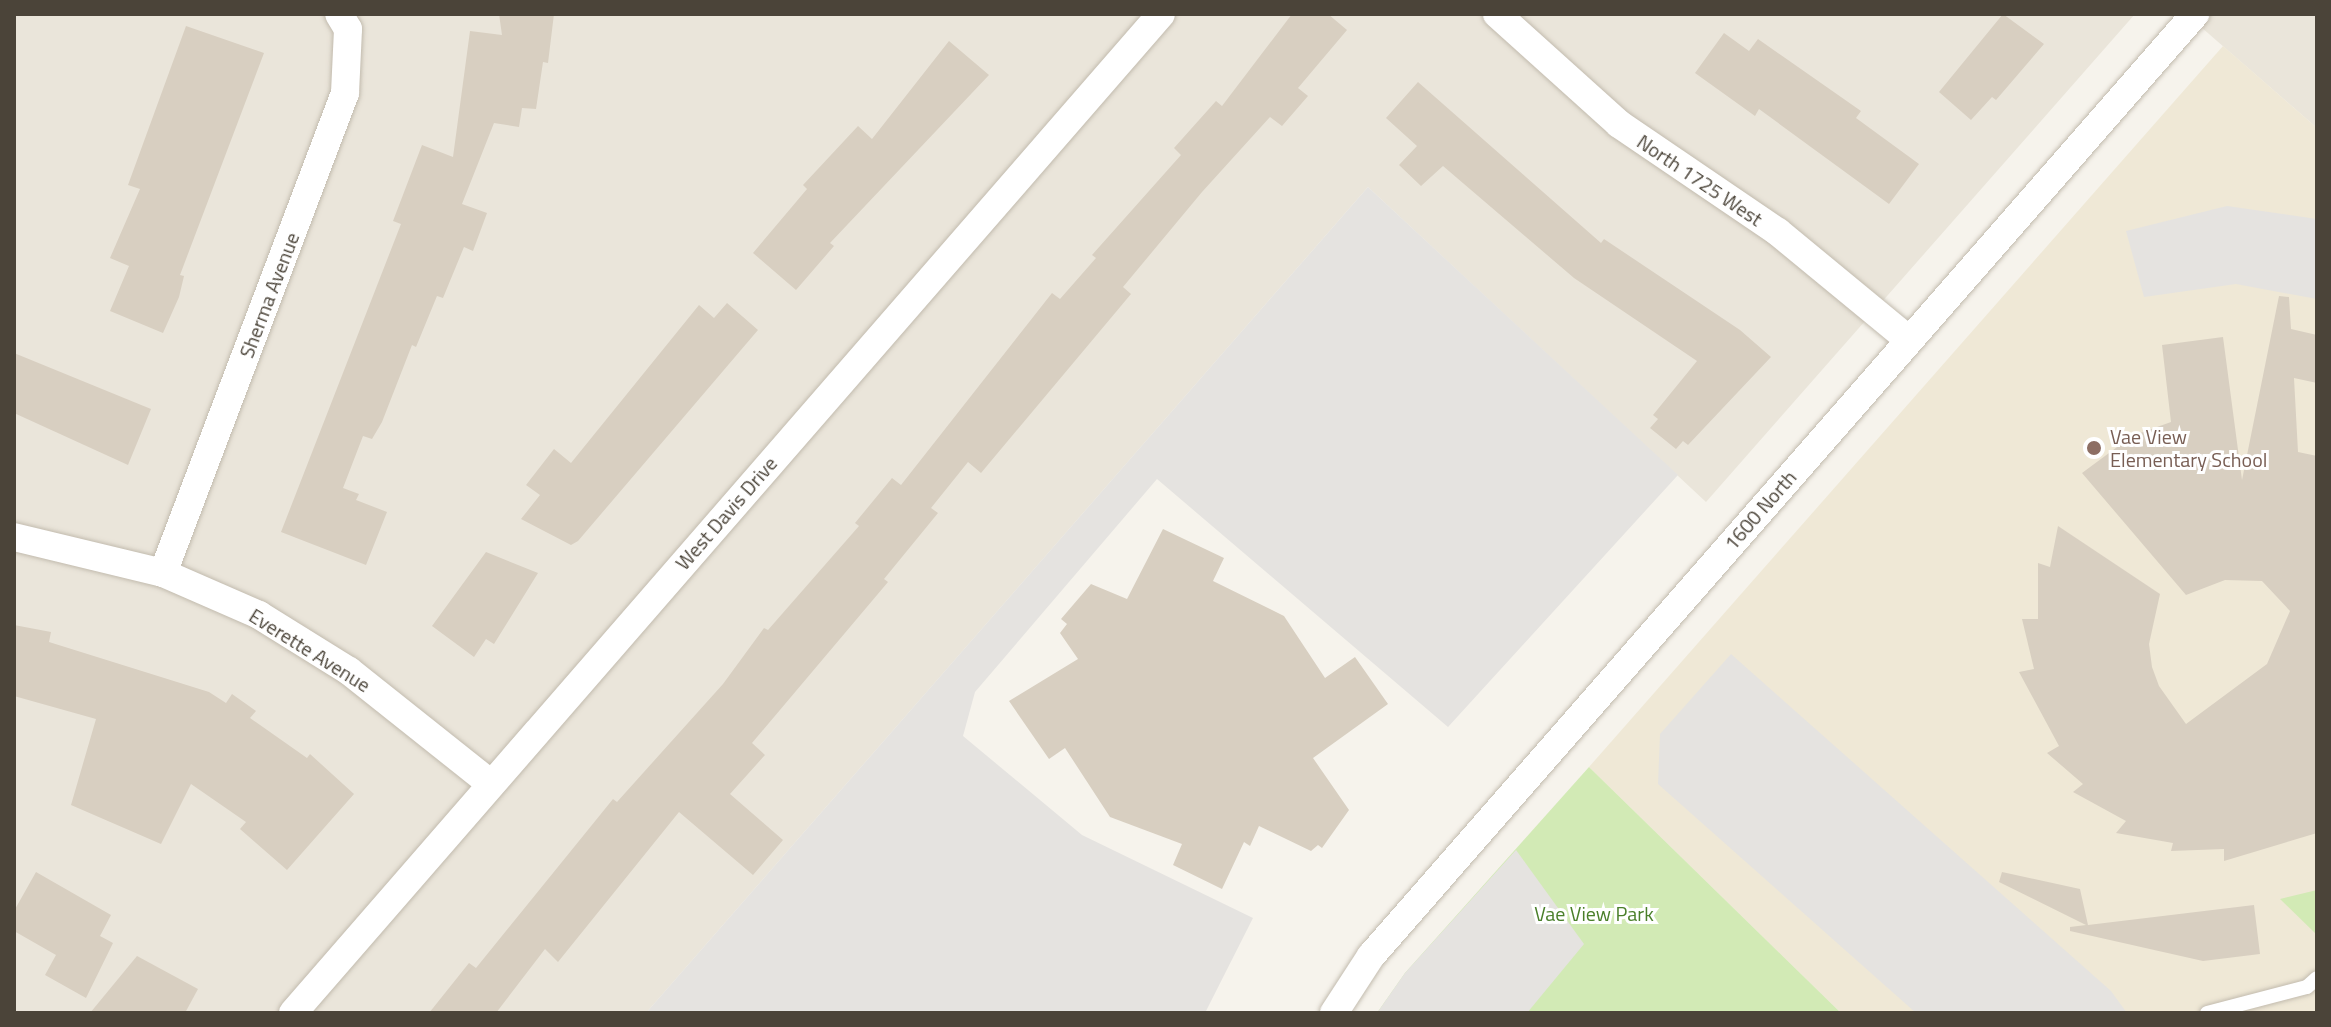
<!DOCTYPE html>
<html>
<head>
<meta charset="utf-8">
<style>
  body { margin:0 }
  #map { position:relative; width:2331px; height:1027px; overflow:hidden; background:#f6f3ec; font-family:"Titillium Web",sans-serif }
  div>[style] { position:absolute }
  .residential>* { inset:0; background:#eae5da }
  .education>* { inset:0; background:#efe8d6 }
  .green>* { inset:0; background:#d2eab5 }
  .parking>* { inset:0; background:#e5e3e0 }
  .building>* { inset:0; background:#d8cfc1 }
  .roads { filter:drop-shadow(0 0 2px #c2bbae) drop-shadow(0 0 2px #c2bbae) }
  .service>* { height:14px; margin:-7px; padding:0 7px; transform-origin:7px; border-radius:7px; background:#fff }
  .minor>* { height:28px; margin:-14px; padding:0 14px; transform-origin:14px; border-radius:14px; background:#fff }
  .dots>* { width:22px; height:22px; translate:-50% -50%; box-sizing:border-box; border:4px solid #fff; border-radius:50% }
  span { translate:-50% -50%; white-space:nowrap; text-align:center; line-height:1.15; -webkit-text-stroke:6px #fff; paint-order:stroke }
  .street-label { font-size:20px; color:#4b4439 }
  .education-label { font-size:20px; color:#785e54 }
  .left { translate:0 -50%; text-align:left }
  .park-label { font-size:20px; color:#4a7f2a }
  .frame { position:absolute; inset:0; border:16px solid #4b4439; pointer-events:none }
</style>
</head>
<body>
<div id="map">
  <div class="residential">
    <i style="clip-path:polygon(14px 14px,2135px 14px,1706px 502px,1368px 187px,646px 1013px,14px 1013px)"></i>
    <i style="clip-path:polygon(2186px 14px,2317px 14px,2317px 128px)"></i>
  </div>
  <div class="education">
    <i style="clip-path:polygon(2223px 46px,2317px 128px,2317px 1013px,1841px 1013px,1589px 767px)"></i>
  </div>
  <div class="green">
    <i style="clip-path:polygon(1589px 767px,1841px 1013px,1377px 1013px,1405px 973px)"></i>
    <i style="clip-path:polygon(2317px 890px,2317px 935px,2280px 899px)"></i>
  </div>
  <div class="parking">
    <i style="clip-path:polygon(1368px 187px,1678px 475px,1448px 727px,1157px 479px,975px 692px,963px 736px,1082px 835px,1253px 918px,1205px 1013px,646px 1013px)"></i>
    <i style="clip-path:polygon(2227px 206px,2317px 219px,2317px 299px,2236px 284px,2144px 297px,2126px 231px)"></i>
    <i style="clip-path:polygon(1731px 654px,2111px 991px,2127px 1013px,1916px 1013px,1658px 784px,1660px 734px)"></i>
    <i style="clip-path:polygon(1516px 850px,1584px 944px,1527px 1013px,1377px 1013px,1405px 973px)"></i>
  </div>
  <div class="building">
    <i style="clip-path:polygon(499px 14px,554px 14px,548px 63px,543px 62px,536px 109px,522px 108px,519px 127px,494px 123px,462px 204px,487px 213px,473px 251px,464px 247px,443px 298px,437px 296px,416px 347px,412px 345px,382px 422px,372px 439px,363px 436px,343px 488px,359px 494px,356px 500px,387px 512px,366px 565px,281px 532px,401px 224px,393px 221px,422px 145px,453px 157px,470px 31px,502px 35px)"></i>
    <i style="clip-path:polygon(1292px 14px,1328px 14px,1347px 30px,1298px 88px,1308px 96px,1282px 126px,1270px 117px,1202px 192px,1123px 287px,1131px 294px,981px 473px,968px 462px,931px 508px,938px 513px,884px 579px,888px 582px,752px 743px,765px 755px,730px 794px,783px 840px,753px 875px,679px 812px,558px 962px,545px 949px,496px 1013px,429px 1013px,469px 963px,476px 968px,613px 799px,617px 802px,723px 684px,764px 628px,768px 630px,859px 526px,855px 523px,892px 478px,901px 485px,1052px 293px,1060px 299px,1096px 258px,1092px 255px,1181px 155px,1174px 148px,1216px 101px,1222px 106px)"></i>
    <i style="clip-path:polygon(2003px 14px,2044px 44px,1996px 100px,1992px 97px,1971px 120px,1939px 92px)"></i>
    <i style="clip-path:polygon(186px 26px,264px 53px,180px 275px,184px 276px,179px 297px,163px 333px,110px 311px,129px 266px,110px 258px,140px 189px,128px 185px)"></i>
    <i style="clip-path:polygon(1724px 33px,1749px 51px,1758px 39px,1861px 111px,1856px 118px,1919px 164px,1889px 204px,1759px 109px,1755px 116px,1695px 73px)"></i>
    <i style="clip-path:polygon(949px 41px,989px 75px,830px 243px,834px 246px,796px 290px,753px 253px,807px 189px,803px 185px,858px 126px,872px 139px)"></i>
    <i style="clip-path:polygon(1418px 82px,1601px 243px,1604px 239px,1740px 330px,1771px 357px,1688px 445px,1683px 441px,1676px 449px,1650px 428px,1658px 419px,1653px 415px,1697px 361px,1574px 278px,1443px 166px,1421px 186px,1399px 165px,1417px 146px,1386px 118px)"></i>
    <i style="clip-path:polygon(2279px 296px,2289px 297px,2291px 329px,2317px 335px,2317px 383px,2294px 378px,2298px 452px,2317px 456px,2317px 833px,2224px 861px,2224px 849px,2171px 851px,2173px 843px,2116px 833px,2126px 821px,2073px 792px,2083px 784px,2047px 753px,2059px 746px,2019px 672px,2034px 669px,2022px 619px,2038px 619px,2038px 563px,2050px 567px,2058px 526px,2160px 594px,2149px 644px,2152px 667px,2159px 686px,2186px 724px,2267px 664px,2290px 611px,2262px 581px,2225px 580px,2186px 595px,2082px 473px,2132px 436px,2171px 422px,2162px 345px,2223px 337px,2242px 480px)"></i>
    <i style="clip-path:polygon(727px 303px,758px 330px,578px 541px,571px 545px,521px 519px,540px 495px,526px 485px,554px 449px,571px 463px,699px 305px,714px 318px)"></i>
    <i style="clip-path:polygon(14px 353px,151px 409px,128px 465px,14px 413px)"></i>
    <i style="clip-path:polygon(1163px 529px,1224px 558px,1213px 581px,1284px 616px,1325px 678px,1355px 657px,1388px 704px,1313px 758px,1349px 810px,1322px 848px,1318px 845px,1311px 851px,1259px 826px,1250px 846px,1244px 842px,1222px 889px,1173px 865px,1182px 844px,1110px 817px,1065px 748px,1049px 759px,1009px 701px,1078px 659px,1060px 633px,1067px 624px,1061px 619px,1091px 584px,1127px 599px)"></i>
    <i style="clip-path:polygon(486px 552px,538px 573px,494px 644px,486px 639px,474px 657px,432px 626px)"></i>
    <i style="clip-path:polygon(14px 625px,51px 632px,49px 642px,209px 692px,226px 703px,232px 694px,256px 711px,250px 718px,307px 758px,310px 754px,354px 794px,287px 870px,240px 829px,246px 822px,191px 784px,161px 844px,71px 805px,96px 719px,14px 696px)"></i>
    <i style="clip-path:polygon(36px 872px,111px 915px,100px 936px,113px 943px,86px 998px,45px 975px,56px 955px,14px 931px,14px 911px)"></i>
    <i style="clip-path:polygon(2002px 872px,2080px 889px,2088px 925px,2254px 905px,2260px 954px,2203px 961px,2070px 931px,2070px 927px,2086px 925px,1999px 882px)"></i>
    <i style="clip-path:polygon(137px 956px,198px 989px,185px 1013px,90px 1013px)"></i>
  </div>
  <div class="roads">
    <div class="service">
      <i style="left:2207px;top:1013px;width:103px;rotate:-14.6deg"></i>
      <i style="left:2307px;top:987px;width:13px;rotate:-42deg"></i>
    </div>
    <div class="minor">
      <i style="left:1497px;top:14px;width:164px;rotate:42deg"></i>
      <i style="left:1619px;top:124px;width:192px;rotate:34.2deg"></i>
      <i style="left:1778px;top:232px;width:168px;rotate:39.5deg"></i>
      <i style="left:14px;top:537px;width:153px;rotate:13.6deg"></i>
      <i style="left:163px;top:573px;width:105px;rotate:23.6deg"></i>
      <i style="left:259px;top:615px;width:106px;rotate:31.9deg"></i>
      <i style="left:349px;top:671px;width:180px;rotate:38.5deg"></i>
      <i style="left:163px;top:573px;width:513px;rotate:-69.23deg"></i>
      <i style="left:345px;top:93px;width:64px;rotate:-87.3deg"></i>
      <i style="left:348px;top:29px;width:17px;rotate:-121deg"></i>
      <i style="left:293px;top:1013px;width:1323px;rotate:-49.01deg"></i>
      <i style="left:1334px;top:1013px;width:68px;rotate:-57deg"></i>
      <i style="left:1371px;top:956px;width:1252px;rotate:-48.82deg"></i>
    </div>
  </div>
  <div class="dots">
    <i style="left:2094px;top:448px;background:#8d6e63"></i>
  </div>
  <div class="street-label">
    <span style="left:1700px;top:180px;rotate:34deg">North 1725 West</span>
    <span style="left:269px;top:295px;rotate:-69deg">Sherma Avenue</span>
    <span style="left:1760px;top:510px;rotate:-49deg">1600 North</span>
    <span style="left:726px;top:513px;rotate:-49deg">West Davis Drive</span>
    <span style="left:310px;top:650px;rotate:32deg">Everette Avenue</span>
  </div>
  <div class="education-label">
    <span class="left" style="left:2110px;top:448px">Vae View<br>Elementary School</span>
  </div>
  <div class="park-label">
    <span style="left:1594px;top:913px">Vae View Park</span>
  </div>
  <div class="frame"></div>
</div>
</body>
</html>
